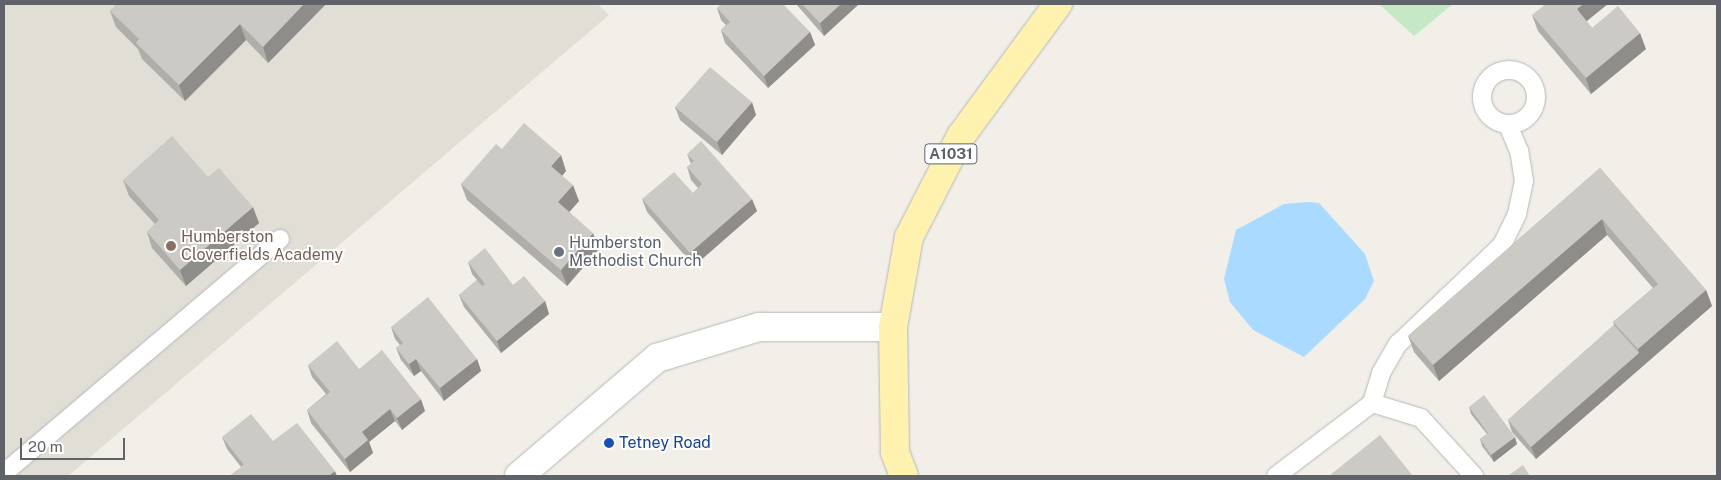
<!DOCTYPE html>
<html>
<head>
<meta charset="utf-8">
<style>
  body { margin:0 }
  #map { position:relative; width:1721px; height:480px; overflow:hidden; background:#f1efe8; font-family:"Public Sans",sans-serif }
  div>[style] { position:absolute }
  .education>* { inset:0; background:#e1ded6 }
  .green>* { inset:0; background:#c5e8c5 }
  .water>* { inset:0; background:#aadaff }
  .roads { filter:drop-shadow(0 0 1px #b5b8bc) drop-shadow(0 0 1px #b5b8bc) }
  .service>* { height:18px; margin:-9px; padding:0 9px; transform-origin:9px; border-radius:9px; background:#fff }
  .service>.ring { margin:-9px; padding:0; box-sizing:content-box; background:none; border:18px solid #fff; border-radius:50% }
  .secondary>* { height:28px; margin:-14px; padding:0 14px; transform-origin:14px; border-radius:14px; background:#fff }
  .primary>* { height:28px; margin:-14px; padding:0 14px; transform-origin:14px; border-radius:14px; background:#fff2af }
  .wall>* { inset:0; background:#afaea9 }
  .shaded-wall>* { inset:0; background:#8f8d8a }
  .building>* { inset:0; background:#cccac5 }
  .dots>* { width:14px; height:14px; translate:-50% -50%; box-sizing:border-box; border:2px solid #fff; border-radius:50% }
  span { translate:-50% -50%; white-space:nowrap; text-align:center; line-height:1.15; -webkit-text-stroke:4px #fff; paint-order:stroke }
  .shield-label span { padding:1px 4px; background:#fff; border:1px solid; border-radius:4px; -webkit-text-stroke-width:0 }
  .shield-label { font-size:15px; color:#5f6368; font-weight:700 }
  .education-label { font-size:16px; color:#785e54 }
  .left { translate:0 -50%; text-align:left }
  .worship-label { font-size:16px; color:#5b616d }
  .transit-label { font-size:16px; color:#164399 }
  .frame { position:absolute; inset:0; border:5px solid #5f6368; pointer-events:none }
  .scale { position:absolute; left:20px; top:438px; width:105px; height:22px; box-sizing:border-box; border:2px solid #5f6368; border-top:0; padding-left:6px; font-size:15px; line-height:18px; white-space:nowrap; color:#5f6368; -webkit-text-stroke:4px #fff; paint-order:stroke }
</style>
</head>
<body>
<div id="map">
  <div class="education">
    <i style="clip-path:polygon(4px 4px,598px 4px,609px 15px,68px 476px,4px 476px)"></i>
  </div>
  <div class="green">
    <i style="clip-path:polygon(1379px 4px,1453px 4px,1414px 36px)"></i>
  </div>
  <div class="water">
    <i style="clip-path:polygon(1309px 202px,1319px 203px,1365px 254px,1374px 281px,1365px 299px,1304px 357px,1253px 330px,1230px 302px,1224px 279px,1236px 230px,1284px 204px)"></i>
  </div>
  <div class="roads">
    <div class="service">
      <i class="ring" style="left:1482px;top:70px;width:36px;height:36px"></i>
      <i style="left:1372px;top:403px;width:51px;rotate:17deg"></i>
      <i style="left:1421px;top:418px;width:79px;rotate:47.6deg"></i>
      <i style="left:4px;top:473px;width:362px;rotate:-40.3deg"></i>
      <i style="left:1276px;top:476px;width:121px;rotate:-37.2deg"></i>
      <i style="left:1372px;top:403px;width:31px;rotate:-73deg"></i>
      <i style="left:1381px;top:373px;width:34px;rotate:-60deg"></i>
      <i style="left:1398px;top:344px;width:144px;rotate:-43.6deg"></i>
      <i style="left:1502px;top:245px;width:34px;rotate:-64deg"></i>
      <i style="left:1517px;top:214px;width:34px;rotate:-78deg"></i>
      <i style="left:1524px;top:181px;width:30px;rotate:-99deg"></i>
      <i style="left:1519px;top:151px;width:28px;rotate:-113deg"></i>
    </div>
    <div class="secondary">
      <i style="left:519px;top:476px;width:182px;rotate:-40.5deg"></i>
      <i style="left:657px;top:358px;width:107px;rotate:-16.9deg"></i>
      <i style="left:759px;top:327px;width:134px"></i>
    </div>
    <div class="primary">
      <i style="left:904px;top:476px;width:26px;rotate:-111deg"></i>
      <i style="left:895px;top:452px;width:125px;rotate:-90.9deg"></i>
      <i style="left:893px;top:327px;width:91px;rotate:-79.9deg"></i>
      <i style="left:909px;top:237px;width:114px;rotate:-62.8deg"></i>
      <i style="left:961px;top:136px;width:164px;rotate:-53.7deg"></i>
    </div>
  </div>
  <div class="wall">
    <i style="clip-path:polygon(117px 4px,326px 4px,268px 63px,246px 40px,185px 101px,142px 59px,138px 49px,116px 27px,110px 11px)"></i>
    <i style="clip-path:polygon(796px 4px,859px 4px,824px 36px)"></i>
    <i style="clip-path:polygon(717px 8px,810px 32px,815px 45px,768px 88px,725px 43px,721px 30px,726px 25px,721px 20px)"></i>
    <i style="clip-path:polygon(1532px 15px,1587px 22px,1592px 28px,1646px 49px,1591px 94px,1538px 31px)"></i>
    <i style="clip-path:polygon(675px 107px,756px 115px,722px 155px,680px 120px)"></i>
    <i style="clip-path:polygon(502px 149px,566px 171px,562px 176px,579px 201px,569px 212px,599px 249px,567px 286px,467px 200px,461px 184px)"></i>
    <i style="clip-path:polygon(687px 154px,757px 211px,694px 266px,647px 212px,642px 199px,693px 193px,698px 188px,691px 180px,687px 167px,691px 164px)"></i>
    <i style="clip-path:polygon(1600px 168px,1706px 290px,1712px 306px,1536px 459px,1512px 432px,1508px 420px,1614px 325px,1613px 322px,1653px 288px,1607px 235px,1439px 381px,1414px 352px,1408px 336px)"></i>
    <i style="clip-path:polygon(208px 177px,259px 223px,186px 286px,152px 248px,147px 232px,155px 224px,129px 196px,123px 180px)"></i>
    <i style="clip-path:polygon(468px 262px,545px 301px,549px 314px,501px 353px,464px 307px,459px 295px,477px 280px,472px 274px)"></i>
    <i style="clip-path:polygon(391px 327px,477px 359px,481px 371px,444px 401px,421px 371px,414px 376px,401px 360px,396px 348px,400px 345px,395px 339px)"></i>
    <i style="clip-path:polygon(308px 365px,359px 369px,425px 411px,402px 430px,395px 421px,369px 442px,373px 453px,350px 472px,311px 423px,307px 410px,326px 394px,312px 377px)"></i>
    <i style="clip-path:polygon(1469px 407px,1517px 444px,1494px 462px,1482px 446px,1480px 439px,1487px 434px,1471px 414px)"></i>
    <i style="clip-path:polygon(222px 437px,273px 441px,241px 467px,227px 449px)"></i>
  </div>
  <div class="shaded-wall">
    <i style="clip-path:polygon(304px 4px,326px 4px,268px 63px,263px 47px)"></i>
    <i style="clip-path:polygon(841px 4px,859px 4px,824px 36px,820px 23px)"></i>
    <i style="clip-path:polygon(1583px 4px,1608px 4px,1582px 25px,1577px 9px)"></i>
    <i style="clip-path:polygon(240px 24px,246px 40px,185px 101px,179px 85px)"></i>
    <i style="clip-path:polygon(810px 32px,815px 45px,768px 88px,764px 76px)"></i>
    <i style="clip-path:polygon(1640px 33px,1646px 49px,1591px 94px,1586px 78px)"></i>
    <i style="clip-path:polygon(752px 102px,756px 115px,722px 155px,717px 142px)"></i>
    <i style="clip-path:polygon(561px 155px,566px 171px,557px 182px,551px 166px)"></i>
    <i style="clip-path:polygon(573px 185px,579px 201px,564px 218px,558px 202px)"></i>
    <i style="clip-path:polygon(752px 199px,757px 211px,694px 266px,690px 253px)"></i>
    <i style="clip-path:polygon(253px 207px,259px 223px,186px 286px,180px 270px)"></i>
    <i style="clip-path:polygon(1602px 219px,1607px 235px,1439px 381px,1433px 365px)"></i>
    <i style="clip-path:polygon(593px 233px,599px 249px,567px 286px,561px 270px)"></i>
    <i style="clip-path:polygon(1706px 290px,1712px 306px,1536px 459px,1531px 447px,1639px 353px,1638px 349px)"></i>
    <i style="clip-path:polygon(545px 301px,549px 314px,501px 353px,497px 341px)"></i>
    <i style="clip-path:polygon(416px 359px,421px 371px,414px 376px,409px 364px)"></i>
    <i style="clip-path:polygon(477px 359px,481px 371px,444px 401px,440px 388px)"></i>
    <i style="clip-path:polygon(421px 399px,425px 411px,402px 430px,397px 418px)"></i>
    <i style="clip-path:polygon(390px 409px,395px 421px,369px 442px,373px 453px,350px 472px,345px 459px,362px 432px)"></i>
    <i style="clip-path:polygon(1515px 437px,1517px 444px,1494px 462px,1491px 455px)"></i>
    <i style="clip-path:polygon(335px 471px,337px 476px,328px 476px)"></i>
  </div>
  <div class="building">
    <i style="clip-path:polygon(117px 4px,304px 4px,263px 47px,240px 24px,179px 85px,136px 43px,139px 39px,110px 11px)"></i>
    <i style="clip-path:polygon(721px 4px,783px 4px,810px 32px,764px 76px,721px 30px,730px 22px,717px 8px)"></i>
    <i style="clip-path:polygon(802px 4px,841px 4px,820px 23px)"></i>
    <i style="clip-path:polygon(1546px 4px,1583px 4px,1577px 9px,1592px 28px,1618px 6px,1640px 33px,1586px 78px,1532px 15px)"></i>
    <i style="clip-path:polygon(710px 67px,752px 102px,717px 142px,675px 107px)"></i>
    <i style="clip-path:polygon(524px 123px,561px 155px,551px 166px,573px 185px,558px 202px,593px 233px,561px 270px,461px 184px,496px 144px,502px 149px)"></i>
    <i style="clip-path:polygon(172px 136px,208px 177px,219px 168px,253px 207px,180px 270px,147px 232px,159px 220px,123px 180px)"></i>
    <i style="clip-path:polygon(701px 141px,752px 199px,690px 253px,642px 199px,674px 172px,693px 193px,702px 184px,687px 167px,694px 161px,687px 154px)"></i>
    <i style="clip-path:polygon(1600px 168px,1706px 290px,1638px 349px,1613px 322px,1658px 284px,1602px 219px,1433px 365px,1408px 336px)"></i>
    <i style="clip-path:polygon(485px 248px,513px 285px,524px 276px,545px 301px,497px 341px,459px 295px,477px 280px,482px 286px,485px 284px,468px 262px)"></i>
    <i style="clip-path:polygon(428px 297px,477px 359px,440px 388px,416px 359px,409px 364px,396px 348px,403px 343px,391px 327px)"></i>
    <i style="clip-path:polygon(1614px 325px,1639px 353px,1531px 447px,1508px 420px)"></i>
    <i style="clip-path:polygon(337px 341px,359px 369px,382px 350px,421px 399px,397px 418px,390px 409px,362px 432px,368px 440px,345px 459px,307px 410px,330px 392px,308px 365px)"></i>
    <i style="clip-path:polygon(1484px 395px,1515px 437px,1491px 455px,1480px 439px,1488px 433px,1469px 407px)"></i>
    <i style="clip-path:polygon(251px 414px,273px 441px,297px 423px,335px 471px,328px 476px,229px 476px,244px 465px,222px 437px)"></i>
    <i style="clip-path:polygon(1380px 435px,1413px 476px,1329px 476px)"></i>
    <i style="clip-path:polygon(1523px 465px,1530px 476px,1510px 476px,1509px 475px)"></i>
  </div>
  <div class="dots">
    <i style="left:171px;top:246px;background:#8d6e63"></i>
    <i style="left:559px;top:252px;background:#6b7280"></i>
    <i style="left:609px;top:443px;background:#1a4fb4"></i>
  </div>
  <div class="shield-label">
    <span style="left:951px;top:154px">A1031</span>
  </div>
  <div class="education-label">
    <span class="left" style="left:181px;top:246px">Humberston<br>Cloverfields Academy</span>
  </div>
  <div class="worship-label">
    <span class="left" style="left:569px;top:252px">Humberston<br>Methodist Church</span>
  </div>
  <div class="transit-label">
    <span class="left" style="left:619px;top:443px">Tetney Road</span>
  </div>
  <div class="frame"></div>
  <div class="scale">20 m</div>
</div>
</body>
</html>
